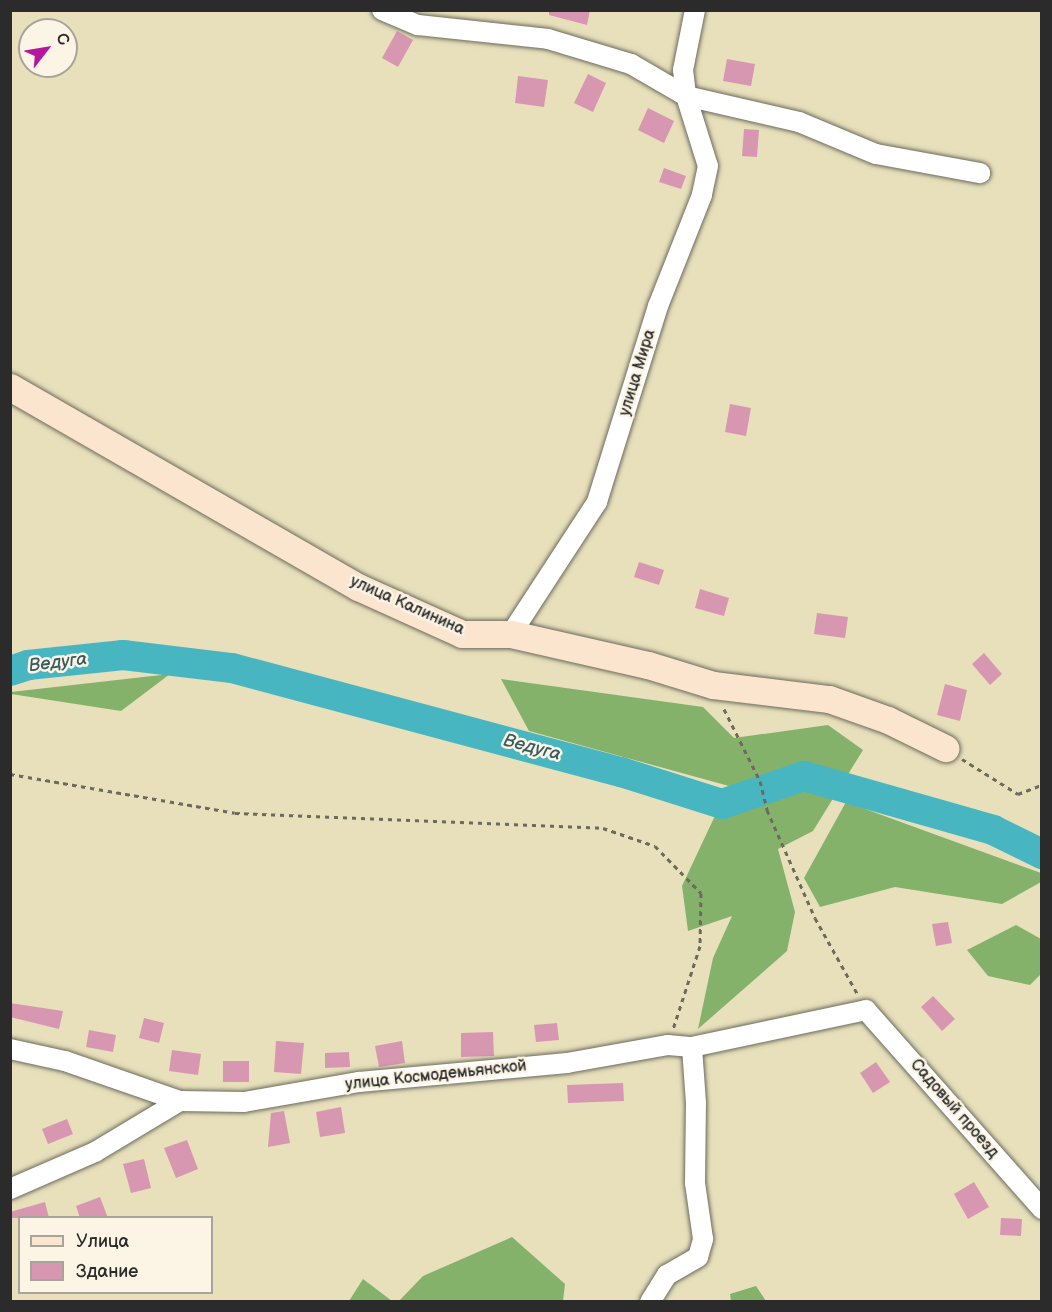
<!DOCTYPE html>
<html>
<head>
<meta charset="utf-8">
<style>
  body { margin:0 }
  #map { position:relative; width:1052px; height:1312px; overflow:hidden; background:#e7e0bb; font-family:"Balsamiq Sans",sans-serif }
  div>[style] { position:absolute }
  .forest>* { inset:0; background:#84b26a }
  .river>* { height:30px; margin:-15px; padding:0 15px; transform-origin:15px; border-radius:15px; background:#47b6c1 }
  .building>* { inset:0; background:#d897b1 }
  .path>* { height:3px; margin-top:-1.5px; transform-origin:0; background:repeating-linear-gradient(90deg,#6d6a5d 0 4.5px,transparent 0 9px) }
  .roads { filter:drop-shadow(0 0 2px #6d6a5d) drop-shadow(0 0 2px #6d6a5d) }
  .street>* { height:20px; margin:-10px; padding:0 10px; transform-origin:10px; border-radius:10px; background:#fff }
  .secondary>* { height:27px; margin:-13.5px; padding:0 13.5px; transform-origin:13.5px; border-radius:13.5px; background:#fbe5cf }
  span { translate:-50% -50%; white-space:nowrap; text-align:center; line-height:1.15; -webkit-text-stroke:5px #fcf5e5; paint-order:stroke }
  .street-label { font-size:16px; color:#2b2b2b }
  .water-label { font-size:18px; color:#355c60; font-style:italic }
  .frame { position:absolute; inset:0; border:12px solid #2b2b2b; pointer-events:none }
  .legend { position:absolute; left:18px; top:1216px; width:195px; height:78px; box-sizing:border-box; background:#fcf5e5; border:2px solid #a8a49b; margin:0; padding:8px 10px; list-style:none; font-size:18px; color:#2b2b2b }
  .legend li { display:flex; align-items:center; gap:12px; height:30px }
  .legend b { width:30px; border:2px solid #a8a49b }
  .north { position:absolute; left:18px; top:18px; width:60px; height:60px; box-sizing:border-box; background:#fcf5e5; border:2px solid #a8a49b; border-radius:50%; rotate:59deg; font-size:16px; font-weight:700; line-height:24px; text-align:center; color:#2b2b2b }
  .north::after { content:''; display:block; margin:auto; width:21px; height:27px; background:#b5179e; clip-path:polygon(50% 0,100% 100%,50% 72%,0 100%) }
</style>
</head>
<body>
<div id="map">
  <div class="forest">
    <i style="clip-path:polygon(170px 674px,121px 711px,11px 694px,11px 692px)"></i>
    <i style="clip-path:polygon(501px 679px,703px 707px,734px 738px,828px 725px,863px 750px,813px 831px,778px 849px,795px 912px,787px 951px,698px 1029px,713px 958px,732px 916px,688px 931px,682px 886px,729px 786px,529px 731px)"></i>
    <i style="clip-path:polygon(846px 802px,1041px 873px,1041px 882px,1002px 904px,895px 887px,820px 907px,804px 878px)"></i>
    <i style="clip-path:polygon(1016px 925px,1041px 939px,1041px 974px,1030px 985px,988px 976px,967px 950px)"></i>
    <i style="clip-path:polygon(512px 1237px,565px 1284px,563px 1301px,399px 1301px,423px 1276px)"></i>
    <i style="clip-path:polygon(363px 1279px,392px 1301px,349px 1301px)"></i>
    <i style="clip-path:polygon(756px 1286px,766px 1301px,731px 1301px,730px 1294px)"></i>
  </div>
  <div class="river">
    <i style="left:10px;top:671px;width:19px;rotate:-18deg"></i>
    <i style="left:28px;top:665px;width:96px;rotate:-6deg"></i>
    <i style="left:123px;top:655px;width:110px;rotate:6.8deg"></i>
    <i style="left:232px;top:668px;width:403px;rotate:15deg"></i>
    <i style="left:621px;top:772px;width:106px;rotate:17.6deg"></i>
    <i style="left:722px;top:804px;width:87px;rotate:-18.9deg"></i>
    <i style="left:804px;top:776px;width:197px;rotate:15.9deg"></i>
    <i style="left:993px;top:830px;width:55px;rotate:26.1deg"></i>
  </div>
  <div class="building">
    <i style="clip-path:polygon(549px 10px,590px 10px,587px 25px,549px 15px)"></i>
    <i style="clip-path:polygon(397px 31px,413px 40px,398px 67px,382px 58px)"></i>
    <i style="clip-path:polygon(727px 59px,755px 64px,751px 86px,723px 81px)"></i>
    <i style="clip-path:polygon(588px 74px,606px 83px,593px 112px,574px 103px)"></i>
    <i style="clip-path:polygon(518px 76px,548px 80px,544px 107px,515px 103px)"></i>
    <i style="clip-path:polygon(648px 108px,674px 121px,664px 143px,638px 130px)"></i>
    <i style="clip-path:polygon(744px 129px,759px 130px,757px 157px,742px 156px)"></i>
    <i style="clip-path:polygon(664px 168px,686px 176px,681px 189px,659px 182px)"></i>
    <i style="clip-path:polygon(730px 404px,751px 408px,746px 436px,725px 432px)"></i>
    <i style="clip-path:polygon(639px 562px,664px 570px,659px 585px,634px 577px)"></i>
    <i style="clip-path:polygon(700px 589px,729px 598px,724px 616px,695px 608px)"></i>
    <i style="clip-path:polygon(817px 613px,848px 617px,845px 638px,814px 634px)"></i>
    <i style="clip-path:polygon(984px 653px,1002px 674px,990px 685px,972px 664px)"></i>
    <i style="clip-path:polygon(945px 684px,967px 690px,960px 721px,937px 715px)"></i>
    <i style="clip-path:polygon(948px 922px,952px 943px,936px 946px,932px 924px)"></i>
    <i style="clip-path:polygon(933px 996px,955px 1019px,942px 1031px,921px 1007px)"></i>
    <i style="clip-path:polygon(10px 1003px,63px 1011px,59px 1029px,10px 1017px)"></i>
    <i style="clip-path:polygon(144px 1018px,164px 1023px,159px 1043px,139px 1038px)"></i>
    <i style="clip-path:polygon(557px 1023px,559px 1040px,536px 1042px,534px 1025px)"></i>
    <i style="clip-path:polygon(89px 1030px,116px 1035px,113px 1052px,86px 1047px)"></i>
    <i style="clip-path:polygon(493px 1032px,494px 1056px,461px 1057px,461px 1033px)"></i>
    <i style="clip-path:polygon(276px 1041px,304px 1043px,301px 1074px,274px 1072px)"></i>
    <i style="clip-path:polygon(402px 1041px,405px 1063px,379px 1067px,375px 1046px)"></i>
    <i style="clip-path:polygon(172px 1050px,201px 1054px,198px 1075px,169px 1071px)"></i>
    <i style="clip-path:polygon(349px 1052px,350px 1067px,325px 1068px,325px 1053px)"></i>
    <i style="clip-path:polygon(223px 1061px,249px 1061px,249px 1082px,223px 1082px)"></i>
    <i style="clip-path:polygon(876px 1062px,890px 1082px,873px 1093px,860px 1073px)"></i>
    <i style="clip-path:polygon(623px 1083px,624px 1101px,568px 1103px,567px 1085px)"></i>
    <i style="clip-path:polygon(341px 1107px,345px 1133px,320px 1137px,316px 1112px)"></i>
    <i style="clip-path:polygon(284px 1111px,290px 1143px,268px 1147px,271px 1113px)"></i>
    <i style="clip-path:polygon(67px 1119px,73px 1134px,48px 1144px,42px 1129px)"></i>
    <i style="clip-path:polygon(187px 1140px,198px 1169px,176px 1178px,164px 1148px)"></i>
    <i style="clip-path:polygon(144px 1159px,151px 1188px,131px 1193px,123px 1164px)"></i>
    <i style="clip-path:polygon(974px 1182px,989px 1207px,968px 1219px,954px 1194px)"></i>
    <i style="clip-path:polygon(100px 1197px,108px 1218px,80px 1218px,76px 1206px)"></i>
    <i style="clip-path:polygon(45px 1202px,49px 1218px,10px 1218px,10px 1212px)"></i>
    <i style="clip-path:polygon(1001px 1218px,1022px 1219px,1021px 1236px,1000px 1235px)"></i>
  </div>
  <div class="path">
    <i style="left:724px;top:709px;width:80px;rotate:63.4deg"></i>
    <i style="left:760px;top:781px;width:30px;rotate:76deg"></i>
    <i style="left:767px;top:810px;width:118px;rotate:66deg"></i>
    <i style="left:815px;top:918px;width:88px;rotate:60.8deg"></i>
    <i style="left:962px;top:759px;width:66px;rotate:32deg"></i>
    <i style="left:1018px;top:794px;width:26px;rotate:-21deg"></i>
    <i style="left:10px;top:774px;width:228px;rotate:9.8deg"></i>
    <i style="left:235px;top:813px;width:368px;rotate:2.3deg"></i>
    <i style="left:603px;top:828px;width:55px;rotate:19.1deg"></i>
    <i style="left:655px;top:846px;width:66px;rotate:45.6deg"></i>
    <i style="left:701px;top:893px;width:53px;rotate:91.1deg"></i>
    <i style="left:700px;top:946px;width:87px;rotate:108deg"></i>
  </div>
  <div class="roads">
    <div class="street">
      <i style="left:382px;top:10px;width:39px;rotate:23deg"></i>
      <i style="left:418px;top:25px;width:131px;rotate:6.1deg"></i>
      <i style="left:548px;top:39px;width:87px;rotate:16.8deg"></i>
      <i style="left:631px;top:64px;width:64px;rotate:30.2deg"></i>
      <i style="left:686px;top:96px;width:73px;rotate:72.6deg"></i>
      <i style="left:708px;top:166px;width:30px;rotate:102deg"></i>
      <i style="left:702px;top:195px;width:119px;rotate:111.6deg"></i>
      <i style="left:658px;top:306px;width:205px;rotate:107.3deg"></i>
      <i style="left:597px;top:502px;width:158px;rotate:123.1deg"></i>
      <i style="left:695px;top:10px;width:61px;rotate:101.3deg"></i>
      <i style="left:683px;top:70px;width:26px;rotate:83deg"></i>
      <i style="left:686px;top:96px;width:116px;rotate:13deg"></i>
      <i style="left:799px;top:122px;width:83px;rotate:22.6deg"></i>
      <i style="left:876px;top:154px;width:106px;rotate:10.4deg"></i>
      <i style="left:10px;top:1049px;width:56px;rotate:12.3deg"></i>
      <i style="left:65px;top:1061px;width:122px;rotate:19.2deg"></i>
      <i style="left:180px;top:1101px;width:64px;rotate:0.9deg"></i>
      <i style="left:244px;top:1102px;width:117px;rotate:-9.9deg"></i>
      <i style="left:359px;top:1082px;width:209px;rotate:-5.2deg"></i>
      <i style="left:567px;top:1063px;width:103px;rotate:-10.1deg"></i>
      <i style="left:668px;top:1045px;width:24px;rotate:5deg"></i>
      <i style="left:692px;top:1047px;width:178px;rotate:-12deg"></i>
      <i style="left:866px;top:1010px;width:266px;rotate:48.5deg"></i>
      <i style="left:10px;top:1189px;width:93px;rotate:-23.5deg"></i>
      <i style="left:95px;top:1152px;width:99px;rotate:-31deg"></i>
      <i style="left:650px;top:1302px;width:32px;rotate:-58deg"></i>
      <i style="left:667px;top:1275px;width:36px;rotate:-30deg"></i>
      <i style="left:698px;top:1257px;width:19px;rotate:-74deg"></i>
      <i style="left:703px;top:1239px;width:57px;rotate:-98.1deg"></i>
      <i style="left:695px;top:1183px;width:80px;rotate:-89.3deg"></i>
      <i style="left:696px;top:1103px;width:56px;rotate:-94.1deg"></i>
    </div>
    <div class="secondary">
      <i style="left:10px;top:387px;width:401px;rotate:29.9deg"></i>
      <i style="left:358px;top:587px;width:114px;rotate:24.3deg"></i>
      <i style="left:462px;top:634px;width:49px"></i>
      <i style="left:511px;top:634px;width:140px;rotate:12.8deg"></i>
      <i style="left:648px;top:665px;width:68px;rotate:17.1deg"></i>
      <i style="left:713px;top:685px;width:117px;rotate:6.9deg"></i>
      <i style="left:829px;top:699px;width:63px;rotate:19.6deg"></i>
      <i style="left:888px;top:720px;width:64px;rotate:26.2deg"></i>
    </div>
  </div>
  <div class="street-label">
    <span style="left:638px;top:373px;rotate:-73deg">улица Мира</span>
    <span style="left:407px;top:606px;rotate:24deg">улица Калинина</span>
    <span style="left:436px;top:1076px;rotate:-6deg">улица Космодемьянской</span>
    <span style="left:954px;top:1109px;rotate:49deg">Садовый проезд</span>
  </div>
  <div class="water-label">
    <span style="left:58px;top:663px;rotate:-7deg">Ведуга</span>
    <span style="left:532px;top:748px;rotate:15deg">Ведуга</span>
  </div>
  <div class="frame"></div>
  <ul class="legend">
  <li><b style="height:8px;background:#fbe5cf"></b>Улица</li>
  <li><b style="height:16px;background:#d897b1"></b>Здание</li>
  </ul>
  <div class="north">С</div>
</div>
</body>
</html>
